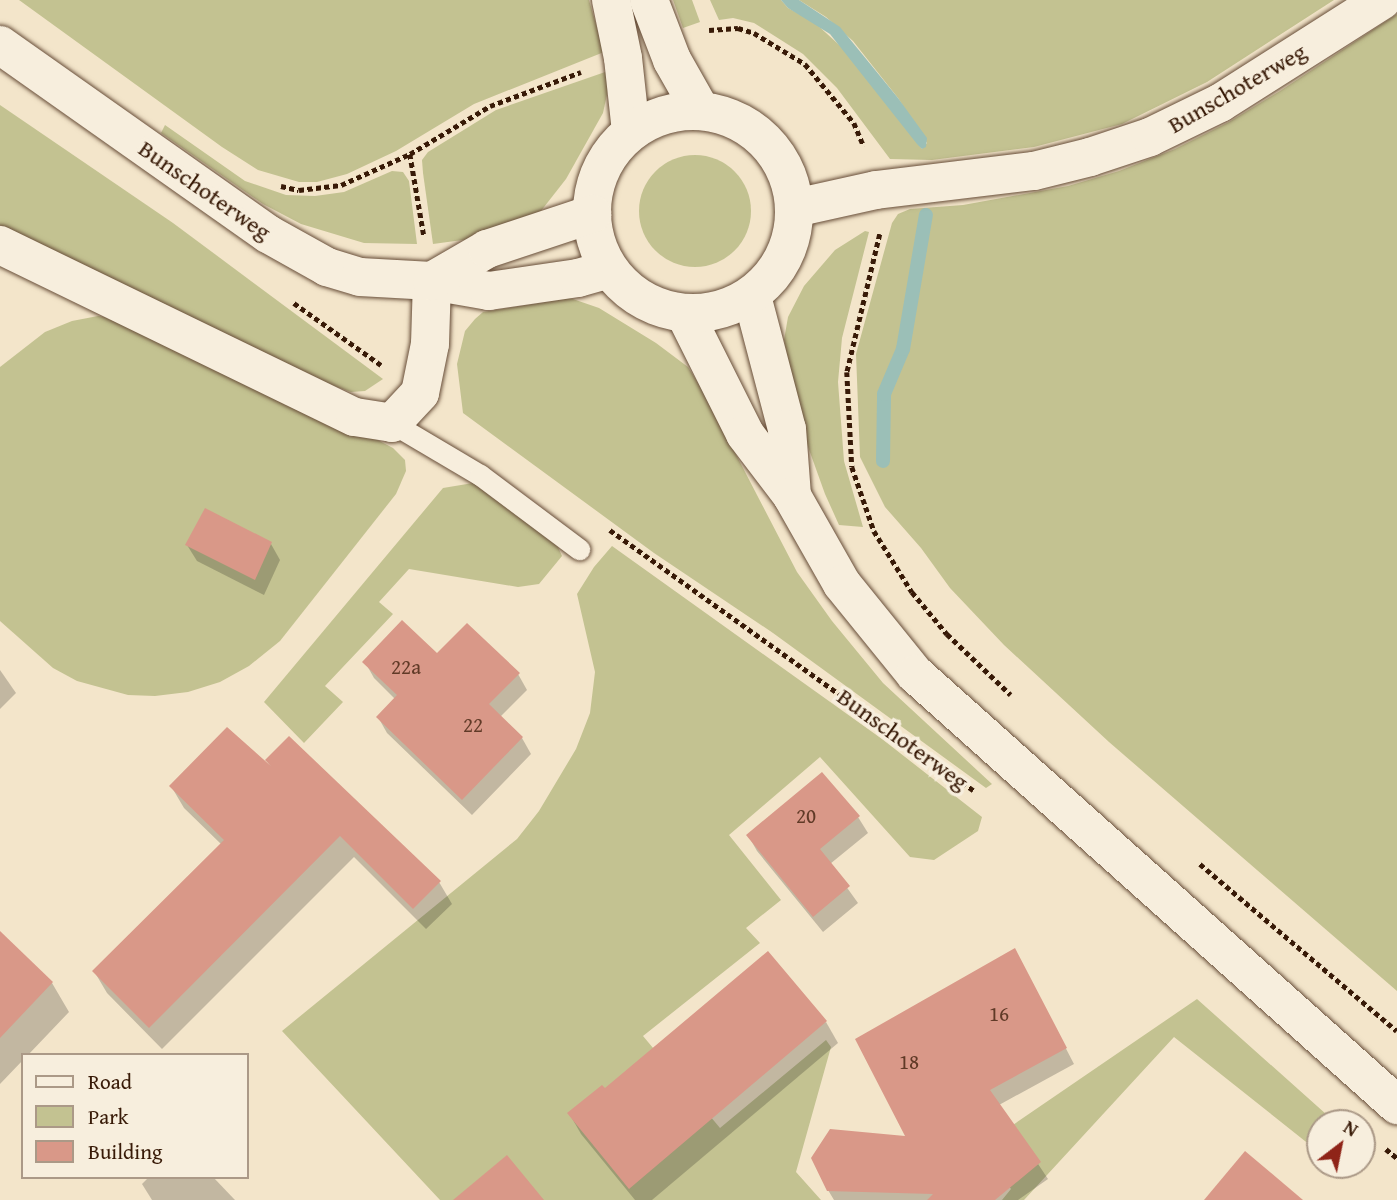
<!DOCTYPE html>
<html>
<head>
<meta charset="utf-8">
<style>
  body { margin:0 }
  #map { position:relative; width:1397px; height:1200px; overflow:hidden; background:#f3e5ca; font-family:"Gentium Book Plus",serif }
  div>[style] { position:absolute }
  .green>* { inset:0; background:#c3c291 }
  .round { border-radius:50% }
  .water>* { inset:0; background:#9bbfb7 }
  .shadow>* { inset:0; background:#0003 }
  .stream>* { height:14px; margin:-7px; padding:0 7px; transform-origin:7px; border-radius:7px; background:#9bbfb7 }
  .building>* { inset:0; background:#d99888 }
  .path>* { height:4.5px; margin-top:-2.25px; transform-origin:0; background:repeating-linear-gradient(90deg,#381a07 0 5px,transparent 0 8.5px) }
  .roads { filter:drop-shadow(0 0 2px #674d38) drop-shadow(0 0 2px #674d38) }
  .service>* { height:21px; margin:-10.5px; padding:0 10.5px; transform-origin:10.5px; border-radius:10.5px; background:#f7eedd }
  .minor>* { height:38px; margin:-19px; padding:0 19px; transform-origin:19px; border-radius:19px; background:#f7eedd }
  .tertiary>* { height:38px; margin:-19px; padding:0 19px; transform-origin:19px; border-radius:19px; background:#f7eedd }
  .secondary>* { height:38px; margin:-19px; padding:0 19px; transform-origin:19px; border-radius:19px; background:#f7eedd }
  .secondary>.ring { margin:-19px; padding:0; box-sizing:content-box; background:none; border:38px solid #f7eedd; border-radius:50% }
  span { translate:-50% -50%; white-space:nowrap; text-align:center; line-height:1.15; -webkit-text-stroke:7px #f7eedd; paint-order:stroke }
  .number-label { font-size:21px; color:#603a27 }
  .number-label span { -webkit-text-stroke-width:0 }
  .street-label { font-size:24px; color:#381a07 }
  .legend { position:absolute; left:21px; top:1053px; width:228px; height:126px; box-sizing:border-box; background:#f7eedd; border:2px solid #ab9987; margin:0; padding:9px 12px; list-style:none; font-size:21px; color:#381a07 }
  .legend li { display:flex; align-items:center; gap:14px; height:35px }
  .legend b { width:35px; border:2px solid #ab9987 }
  .north { position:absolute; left:1306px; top:1109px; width:70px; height:70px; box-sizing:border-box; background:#f7eedd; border:2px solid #ab9987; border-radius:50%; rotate:32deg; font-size:19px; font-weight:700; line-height:28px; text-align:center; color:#381a07 }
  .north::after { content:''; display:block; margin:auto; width:24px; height:32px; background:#8f2418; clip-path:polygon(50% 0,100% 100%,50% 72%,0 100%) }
</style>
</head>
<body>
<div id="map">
  <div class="green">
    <i style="clip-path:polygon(19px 0,589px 0,604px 52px,474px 104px,396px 151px,347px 174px,317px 182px,299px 182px,258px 170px,222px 147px)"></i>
    <i style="clip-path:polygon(673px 0,692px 0,700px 22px,683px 28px)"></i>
    <i style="clip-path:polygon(710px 0,781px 0,788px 8px,814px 22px,848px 53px,922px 149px,927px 143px,898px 98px,853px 41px,826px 17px,799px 0,1334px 0,1207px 82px,1122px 124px,1034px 147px,932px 160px,890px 159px,837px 88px,803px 54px,754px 23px,733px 18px,719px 20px)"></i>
    <i style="clip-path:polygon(1397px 14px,1397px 991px,1109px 742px,1004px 645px,950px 588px,921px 548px,885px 507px,860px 457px,856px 354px,892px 223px,898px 214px,910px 209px,963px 205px,1068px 186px,1119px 171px,1175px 149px,1229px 122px,1280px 91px)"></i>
    <i style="clip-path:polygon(608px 71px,609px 85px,603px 113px,566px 179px,537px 216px,470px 239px,433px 244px,423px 173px,422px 160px,428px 152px,496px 110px)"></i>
    <i style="clip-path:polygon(0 105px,173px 223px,383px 379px,365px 391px,351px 392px,334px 386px,0 225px)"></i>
    <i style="clip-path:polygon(165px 125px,245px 181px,286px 195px,315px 196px,344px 192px,392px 171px,403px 172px,409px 181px,417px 244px,364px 243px,301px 224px,263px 204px,161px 133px)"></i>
    <i class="round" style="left:639px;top:155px;width:112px;height:112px"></i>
    <i style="clip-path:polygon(865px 231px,869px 232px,842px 338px,838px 382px,844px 461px,863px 527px,839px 525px,825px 494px,802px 430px,784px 340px,788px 317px,804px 286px,835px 250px)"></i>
    <i style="clip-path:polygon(570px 298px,599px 308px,656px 343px,688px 367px,702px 389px,797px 572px,832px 621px,883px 683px,992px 784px,986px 788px,773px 633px,654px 553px,463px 413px,457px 364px,465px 331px,475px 319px,483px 312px)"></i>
    <i style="clip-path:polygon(98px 316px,122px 319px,368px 435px,393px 448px,405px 460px,406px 471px,396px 494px,280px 641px,249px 666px,220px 682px,188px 692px,155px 696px,128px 695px,77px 681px,53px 668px,0 621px,0 367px,45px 332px,72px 321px)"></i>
    <i style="clip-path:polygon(473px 483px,557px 545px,562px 556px,539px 584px,518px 587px,409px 569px,379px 602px,393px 614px,325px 686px,343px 702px,304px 743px,264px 702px,443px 488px)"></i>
    <i style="clip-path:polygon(612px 546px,882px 739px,982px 817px,978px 831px,934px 860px,910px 857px,820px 757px,729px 835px,781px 900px,746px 928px,760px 943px,643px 1036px,720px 1128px,826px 1040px,831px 1047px,796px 1172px,821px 1200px,440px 1200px,282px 1031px,517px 839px,539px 811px,576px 749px,590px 713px,595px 672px,577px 594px,594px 567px)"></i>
    <i style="clip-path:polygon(1197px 999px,1336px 1123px,1320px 1123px,1320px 1153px,1174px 1037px,1024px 1200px,1002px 1200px,1011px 1189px,982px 1146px)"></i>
  </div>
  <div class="water">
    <i style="clip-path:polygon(781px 0,799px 0,840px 27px,898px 98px,927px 138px,926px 147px,922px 149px,917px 144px,830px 34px,788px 8px)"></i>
  </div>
  <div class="shadow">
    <i style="clip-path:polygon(271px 544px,280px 560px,264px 595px,197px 561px,187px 545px)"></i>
    <i style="clip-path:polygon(437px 655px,518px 674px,527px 690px,500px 717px,522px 738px,531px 754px,472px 815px,387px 733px,378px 717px,395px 699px,374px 678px,365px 662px)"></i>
    <i style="clip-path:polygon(0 670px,16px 693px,0 709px)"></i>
    <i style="clip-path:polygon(267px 761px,439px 882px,452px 904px,426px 929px,354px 857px,162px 1049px,107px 993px,94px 971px,222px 845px,184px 808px,171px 786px,272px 768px)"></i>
    <i style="clip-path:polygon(858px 817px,868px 833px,830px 864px,858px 903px,823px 932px,757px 851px,748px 835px)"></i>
    <i style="clip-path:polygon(0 933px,52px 983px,69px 1012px,28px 1055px,23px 1055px,23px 1060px,0 1084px)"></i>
    <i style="clip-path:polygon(1023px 966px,1074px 1064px,999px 1105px,1048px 1179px,1018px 1200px,834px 1200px,828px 1190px,908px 1138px)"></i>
    <i style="clip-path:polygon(826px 1022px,838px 1043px,652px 1200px,635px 1200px,581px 1134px,569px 1113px)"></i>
    <i style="clip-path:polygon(149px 1177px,213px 1177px,235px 1200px,152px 1200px,142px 1184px)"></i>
  </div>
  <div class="stream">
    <i style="left:883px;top:461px;width:67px;rotate:-89.1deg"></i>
    <i style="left:884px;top:394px;width:49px;rotate:-67.1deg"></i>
    <i style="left:903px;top:349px;width:136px;rotate:-80.3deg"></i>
  </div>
  <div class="building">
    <i style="clip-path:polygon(205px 508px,272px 542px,255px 580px,185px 545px)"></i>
    <i style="clip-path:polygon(402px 620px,437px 653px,467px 623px,520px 673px,489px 704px,523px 737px,462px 800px,376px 717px,397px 695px,362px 662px)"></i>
    <i style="clip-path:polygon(227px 727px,272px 767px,265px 760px,289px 736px,441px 881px,413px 909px,340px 836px,149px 1028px,92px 971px,224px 840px,169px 786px)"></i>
    <i style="clip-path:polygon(822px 772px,860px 816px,820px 849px,850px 886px,813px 917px,746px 835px)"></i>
    <i style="clip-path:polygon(0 931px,53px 982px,0 1038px)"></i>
    <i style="clip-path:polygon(1015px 948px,1067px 1048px,990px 1090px,1041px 1162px,995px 1200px,927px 1200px,933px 1194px,827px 1191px,811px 1158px,830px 1129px,905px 1136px,855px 1039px)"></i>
    <i style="clip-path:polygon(768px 951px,827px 1021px,629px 1189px,567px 1113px,602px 1085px,605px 1088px)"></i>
    <i style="clip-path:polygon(1245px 1151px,1303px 1200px,1204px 1200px)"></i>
    <i style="clip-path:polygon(507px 1155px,544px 1200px,453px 1200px)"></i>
  </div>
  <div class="path">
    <i style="left:709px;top:30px;width:29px;rotate:-4deg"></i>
    <i style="left:738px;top:28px;width:17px;rotate:17deg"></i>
    <i style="left:754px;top:33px;width:60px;rotate:31.3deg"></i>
    <i style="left:805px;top:64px;width:77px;rotate:50.3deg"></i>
    <i style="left:854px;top:123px;width:25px;rotate:67deg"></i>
    <i style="left:410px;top:154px;width:83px;rotate:80.3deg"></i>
    <i style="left:281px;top:186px;width:18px;rotate:13deg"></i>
    <i style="left:299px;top:190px;width:42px;rotate:-6.8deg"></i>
    <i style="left:341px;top:185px;width:76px;rotate:-24.2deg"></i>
    <i style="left:410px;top:154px;width:93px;rotate:-31deg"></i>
    <i style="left:490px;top:106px;width:97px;rotate:-20.5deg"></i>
    <i style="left:880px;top:234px;width:142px;rotate:103.4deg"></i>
    <i style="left:847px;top:372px;width:95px;rotate:87deg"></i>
    <i style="left:852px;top:467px;width:68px;rotate:71deg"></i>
    <i style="left:874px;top:531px;width:72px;rotate:58.1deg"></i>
    <i style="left:912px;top:592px;width:55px;rotate:50.2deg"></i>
    <i style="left:947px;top:634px;width:88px;rotate:43.6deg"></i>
    <i style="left:294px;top:303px;width:107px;rotate:35.5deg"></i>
    <i style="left:610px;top:530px;width:447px;rotate:35.6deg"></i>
    <i style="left:1200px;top:864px;width:258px;rotate:40.3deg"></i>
    <i style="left:1386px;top:1149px;width:14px;rotate:39deg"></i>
  </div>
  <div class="roads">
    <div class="service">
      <i style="left:392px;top:423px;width:102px;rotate:30.6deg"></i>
      <i style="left:480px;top:475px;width:124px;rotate:36.8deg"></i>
    </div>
    <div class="minor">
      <i style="left:795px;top:208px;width:83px;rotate:-12.5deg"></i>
      <i style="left:876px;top:190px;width:159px;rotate:-6.9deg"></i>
      <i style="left:1034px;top:171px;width:58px;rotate:-14deg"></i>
      <i style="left:1090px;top:157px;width:63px;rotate:-18.4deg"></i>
      <i style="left:1150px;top:137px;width:78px;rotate:-25.9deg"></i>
      <i style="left:1220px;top:103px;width:192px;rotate:-32.4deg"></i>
      <i style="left:0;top:245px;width:394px;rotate:25.9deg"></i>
      <i style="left:355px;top:417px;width:37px;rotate:9deg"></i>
      <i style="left:392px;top:423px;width:41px;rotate:-47deg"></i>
      <i style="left:420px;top:393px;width:50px;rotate:-78.5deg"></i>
      <i style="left:430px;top:344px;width:63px;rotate:-88.2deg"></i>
    </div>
    <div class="tertiary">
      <i style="left:752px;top:296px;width:138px;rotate:75.3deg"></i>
      <i style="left:787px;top:429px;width:67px;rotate:85.7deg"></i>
      <i style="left:685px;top:314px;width:134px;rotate:63.4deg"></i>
      <i style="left:745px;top:434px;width:78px;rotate:52.8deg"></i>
      <i style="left:792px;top:496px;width:101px;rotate:60.4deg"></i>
      <i style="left:842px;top:584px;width:116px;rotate:51deg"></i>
      <i style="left:915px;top:674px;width:647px;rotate:41.8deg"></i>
    </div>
    <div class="secondary">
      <i style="left:611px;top:0;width:59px;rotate:78.3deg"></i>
      <i style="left:623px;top:58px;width:74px;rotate:83.8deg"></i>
      <i style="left:649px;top:0;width:64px;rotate:69deg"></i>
      <i style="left:672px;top:60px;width:59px;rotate:60.4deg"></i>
      <i style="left:0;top:45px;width:328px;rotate:35.2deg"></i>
      <i style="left:268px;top:234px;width:68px;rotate:29.2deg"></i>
      <i style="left:327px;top:267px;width:34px;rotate:17deg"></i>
      <i style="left:360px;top:277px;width:72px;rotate:3.2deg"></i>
      <i style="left:432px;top:281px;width:58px;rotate:10deg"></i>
      <i style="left:489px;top:291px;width:90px;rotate:-8.3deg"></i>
      <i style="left:578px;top:278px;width:32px;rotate:-16deg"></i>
      <i class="ring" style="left:592px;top:111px;width:164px;height:164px"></i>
      <i style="left:432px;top:281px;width:64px;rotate:-30.2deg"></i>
      <i style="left:487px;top:249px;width:111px;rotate:-18.4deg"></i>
    </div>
  </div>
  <div class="number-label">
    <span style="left:406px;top:667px">22a</span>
    <span style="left:473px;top:725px">22</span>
    <span style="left:806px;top:816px">20</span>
    <span style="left:999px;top:1014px">16</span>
    <span style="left:909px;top:1062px">18</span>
  </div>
  <div class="street-label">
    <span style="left:1237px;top:88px;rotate:-30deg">Bunschoterweg</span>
    <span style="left:205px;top:190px;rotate:35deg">Bunschoterweg</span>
    <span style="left:903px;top:739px;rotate:36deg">Bunschoterweg</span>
  </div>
  <ul class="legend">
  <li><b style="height:9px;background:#f7eedd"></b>Road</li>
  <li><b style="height:19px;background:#c3c291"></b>Park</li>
  <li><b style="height:19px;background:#d99888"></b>Building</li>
  </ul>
  <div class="north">N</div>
</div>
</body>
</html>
